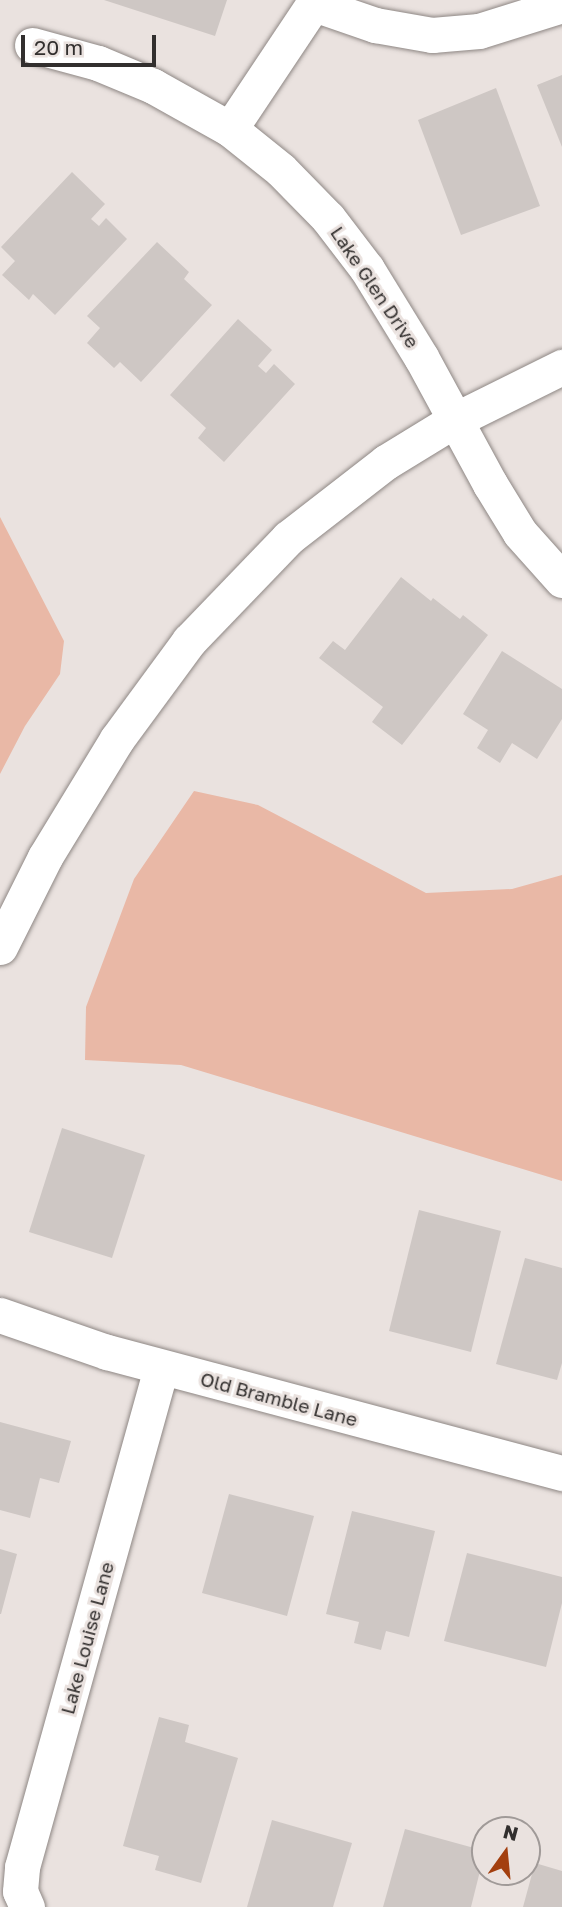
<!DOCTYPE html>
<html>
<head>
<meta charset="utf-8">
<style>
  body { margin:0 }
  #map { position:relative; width:562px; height:1907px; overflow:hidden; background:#eae2df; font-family:"Golos Text",sans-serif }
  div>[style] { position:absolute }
  .green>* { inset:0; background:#e9b8a6 }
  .building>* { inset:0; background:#cec7c4 }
  .roads { filter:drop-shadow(0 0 2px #8e8784) drop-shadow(0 0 2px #8e8784) }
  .street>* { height:35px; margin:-17.5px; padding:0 17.5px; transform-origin:17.5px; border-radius:17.5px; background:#fff }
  span { translate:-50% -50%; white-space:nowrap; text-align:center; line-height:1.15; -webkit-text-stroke:6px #eae2df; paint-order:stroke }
  .street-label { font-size:19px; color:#322f2e }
  .north { position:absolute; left:471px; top:1816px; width:70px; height:70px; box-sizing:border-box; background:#eae2df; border:2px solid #a09a98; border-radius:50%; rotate:15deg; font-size:19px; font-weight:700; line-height:28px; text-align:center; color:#322f2e }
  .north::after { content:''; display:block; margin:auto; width:24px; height:32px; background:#a33f0e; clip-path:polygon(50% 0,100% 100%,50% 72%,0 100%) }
  .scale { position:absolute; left:21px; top:35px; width:135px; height:32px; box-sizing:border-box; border:4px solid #322f2e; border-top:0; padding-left:9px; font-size:21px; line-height:24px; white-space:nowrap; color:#322f2e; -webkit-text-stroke:5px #eae2df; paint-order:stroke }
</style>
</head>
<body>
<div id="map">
  <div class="green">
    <i style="clip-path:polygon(0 517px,64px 641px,60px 674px,25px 726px,0 774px)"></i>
    <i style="clip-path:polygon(194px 791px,258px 805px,426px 893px,512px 889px,562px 875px,562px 1181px,181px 1065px,85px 1060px,86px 1007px,134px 879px)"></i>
  </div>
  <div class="building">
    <i style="clip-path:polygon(104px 0,227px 0,215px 36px)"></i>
    <i style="clip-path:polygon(562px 75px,562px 147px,537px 85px)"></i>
    <i style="clip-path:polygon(496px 88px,540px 206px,461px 235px,418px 120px)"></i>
    <i style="clip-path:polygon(72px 172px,105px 204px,91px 219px,99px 226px,106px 218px,127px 239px,55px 315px,33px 294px,29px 300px,2px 275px,15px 261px,1px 247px)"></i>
    <i style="clip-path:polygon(157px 242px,189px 272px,184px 279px,212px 305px,141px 382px,120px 362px,114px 368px,87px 343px,100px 328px,87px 316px)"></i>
    <i style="clip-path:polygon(238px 319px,272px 350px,258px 366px,266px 373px,274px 364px,295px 384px,224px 462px,198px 438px,206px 428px,170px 395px)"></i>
    <i style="clip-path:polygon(401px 577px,431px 601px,433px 598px,460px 619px,463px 615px,488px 635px,402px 745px,372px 722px,383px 707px,319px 658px,333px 641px,345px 650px)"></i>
    <i style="clip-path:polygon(502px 651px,562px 689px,562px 719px,537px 759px,512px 743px,500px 763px,477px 748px,488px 730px,463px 714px)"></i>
    <i style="clip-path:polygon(62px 1128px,145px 1155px,112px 1258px,29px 1232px)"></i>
    <i style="clip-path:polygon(419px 1210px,501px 1231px,471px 1352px,389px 1331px)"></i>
    <i style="clip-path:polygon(525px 1258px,562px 1268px,562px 1363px,557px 1380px,496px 1364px)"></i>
    <i style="clip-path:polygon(0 1422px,71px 1441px,59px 1483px,40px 1478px,30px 1518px,0 1510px)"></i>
    <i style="clip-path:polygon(229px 1494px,314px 1516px,287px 1616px,202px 1593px)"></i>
    <i style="clip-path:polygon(352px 1511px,435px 1531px,409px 1637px,386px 1631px,381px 1650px,354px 1643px,359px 1622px,326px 1614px)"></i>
    <i style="clip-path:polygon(0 1549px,17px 1554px,1px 1614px,0 1614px)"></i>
    <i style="clip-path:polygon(467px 1553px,562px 1577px,562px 1603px,546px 1667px,444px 1641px)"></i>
    <i style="clip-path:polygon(159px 1717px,189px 1725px,185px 1742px,238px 1758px,201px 1883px,155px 1870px,159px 1856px,123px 1846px)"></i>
    <i style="clip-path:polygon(272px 1820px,352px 1843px,333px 1907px,247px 1907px)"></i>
    <i style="clip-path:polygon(405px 1829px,485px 1851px,471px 1907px,383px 1907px)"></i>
    <i style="clip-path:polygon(535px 1863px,562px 1871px,562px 1907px,523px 1907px)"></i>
  </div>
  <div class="roads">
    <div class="street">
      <i style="left:314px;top:4px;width:65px;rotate:19deg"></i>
      <i style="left:375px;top:25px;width:58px;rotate:10deg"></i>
      <i style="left:432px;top:35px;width:47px;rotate:-4.9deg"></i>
      <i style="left:479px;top:31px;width:87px;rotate:-17.4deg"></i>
      <i style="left:32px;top:45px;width:68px;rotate:15.3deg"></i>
      <i style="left:98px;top:63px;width:60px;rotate:22.7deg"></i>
      <i style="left:153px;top:86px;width:88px;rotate:29.2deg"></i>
      <i style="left:230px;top:129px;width:65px;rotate:38.8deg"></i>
      <i style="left:281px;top:170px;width:67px;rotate:45.6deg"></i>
      <i style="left:328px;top:218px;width:64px;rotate:52.6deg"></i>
      <i style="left:367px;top:269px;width:103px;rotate:58.5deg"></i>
      <i style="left:421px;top:357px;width:145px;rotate:61.5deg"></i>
      <i style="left:490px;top:484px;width:57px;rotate:58.5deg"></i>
      <i style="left:520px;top:533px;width:63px;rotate:48.2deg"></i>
      <i style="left:230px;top:129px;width:155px;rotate:-56.3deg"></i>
      <i style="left:0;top:947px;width:101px;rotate:-63.4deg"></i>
      <i style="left:45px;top:857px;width:138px;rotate:-58.6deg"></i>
      <i style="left:117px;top:739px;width:122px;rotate:-53.7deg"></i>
      <i style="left:189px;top:641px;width:143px;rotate:-46.1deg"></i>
      <i style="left:288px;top:538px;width:124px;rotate:-37.8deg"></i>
      <i style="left:386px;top:462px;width:79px;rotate:-31.5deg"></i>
      <i style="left:453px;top:421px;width:122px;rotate:-26.4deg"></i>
      <i style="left:0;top:1315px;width:113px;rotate:19.1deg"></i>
      <i style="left:107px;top:1352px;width:471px;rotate:14.9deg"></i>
      <i style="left:27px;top:1907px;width:17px;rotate:-114deg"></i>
      <i style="left:20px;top:1891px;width:24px;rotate:-85deg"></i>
      <i style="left:22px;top:1867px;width:518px;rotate:-74.43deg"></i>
    </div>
  </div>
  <div class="street-label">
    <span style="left:375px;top:287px;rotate:56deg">Lake Glen Drive</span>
    <span style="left:279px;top:1399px;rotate:15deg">Old Bramble Lane</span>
    <span style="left:87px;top:1638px;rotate:-75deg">Lake Louise Lane</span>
  </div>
  <div class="north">N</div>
  <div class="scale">20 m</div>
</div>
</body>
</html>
